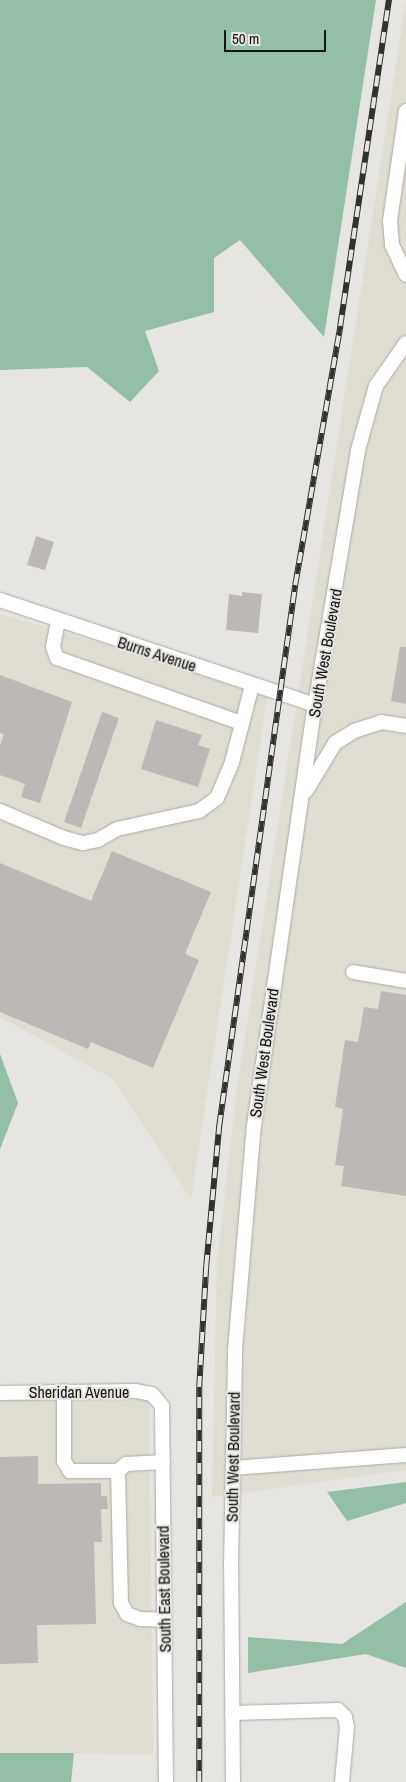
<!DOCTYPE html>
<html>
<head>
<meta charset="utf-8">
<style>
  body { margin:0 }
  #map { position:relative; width:406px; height:1782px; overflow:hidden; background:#e6e5e2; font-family:"Archivo Narrow",sans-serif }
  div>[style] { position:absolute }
  .built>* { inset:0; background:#e0ddd2 }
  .green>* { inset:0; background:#92bfa6 }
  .building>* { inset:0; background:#bcb8b6 }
  .roads { filter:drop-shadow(0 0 1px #abaaa6) drop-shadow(0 0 1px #abaaa6) }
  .minor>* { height:14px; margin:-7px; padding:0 7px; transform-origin:7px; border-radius:7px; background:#fff }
  .rail>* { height:5.5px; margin-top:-2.75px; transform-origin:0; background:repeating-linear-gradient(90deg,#e6e5e2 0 11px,#313130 0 22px); box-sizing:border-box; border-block:1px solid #313130 }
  span { translate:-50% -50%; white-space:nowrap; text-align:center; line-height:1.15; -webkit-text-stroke:4px #e6e5e2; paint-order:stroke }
  .street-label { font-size:16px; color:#141413 }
  .scale { position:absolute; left:224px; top:30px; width:102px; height:22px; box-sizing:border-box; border:2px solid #141413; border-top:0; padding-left:6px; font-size:15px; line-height:18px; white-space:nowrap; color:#141413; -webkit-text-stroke:4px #e6e5e2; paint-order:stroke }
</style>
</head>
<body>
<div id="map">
  <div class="built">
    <i style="clip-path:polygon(406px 0,406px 1470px,212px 1497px,217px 1263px,237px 1088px)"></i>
    <i style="clip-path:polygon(0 614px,268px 692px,191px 1199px,113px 1079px,0 1017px)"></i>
    <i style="clip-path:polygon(149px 1391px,153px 1754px,0 1753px,0 1394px)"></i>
  </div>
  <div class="green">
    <i style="clip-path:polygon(0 0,376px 0,324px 337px,240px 240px,214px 258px,214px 312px,145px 331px,159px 371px,130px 402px,87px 367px,0 370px)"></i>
    <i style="clip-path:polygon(0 1054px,18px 1103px,0 1149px)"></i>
    <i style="clip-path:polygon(406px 1482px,406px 1503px,347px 1521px,327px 1492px)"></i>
    <i style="clip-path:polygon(406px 1602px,406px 1668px,366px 1654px,248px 1673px,248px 1637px,342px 1644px)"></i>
    <i style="clip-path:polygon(0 1753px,74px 1753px,71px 1782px,0 1782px)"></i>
  </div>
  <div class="building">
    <i style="clip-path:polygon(36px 536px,54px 542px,45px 570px,27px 565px)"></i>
    <i style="clip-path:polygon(242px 592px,262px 594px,258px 633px,226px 630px,229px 594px,242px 596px)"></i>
    <i style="clip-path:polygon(400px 647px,406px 647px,406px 704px,391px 701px)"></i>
    <i style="clip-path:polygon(0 675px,72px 702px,40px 803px,21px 797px,25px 784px,0 775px,0 746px,4px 734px,0 733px)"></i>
    <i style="clip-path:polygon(102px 712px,119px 718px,81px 828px,64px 822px)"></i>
    <i style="clip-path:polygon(156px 720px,202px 735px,198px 745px,210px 749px,198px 787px,141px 769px)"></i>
    <i style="clip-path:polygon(112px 851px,211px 892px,185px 954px,199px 960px,153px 1068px,91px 1042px,88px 1049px,0 1012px,0 863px,91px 901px)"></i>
    <i style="clip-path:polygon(381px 991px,406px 995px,406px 1196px,341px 1186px,344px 1166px,335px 1165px,343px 1109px,335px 1107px,345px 1040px,358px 1042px,364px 1007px,378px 1009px)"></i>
    <i style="clip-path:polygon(38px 1456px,38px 1484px,101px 1483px,101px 1496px,107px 1496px,108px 1509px,101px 1509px,102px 1542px,94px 1542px,96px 1624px,37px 1625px,38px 1663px,0 1664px,0 1457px)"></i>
  </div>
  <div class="roads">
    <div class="minor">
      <i style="left:406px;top:111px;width:111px;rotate:98.3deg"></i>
      <i style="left:390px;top:221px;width:24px;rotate:85deg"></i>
      <i style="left:392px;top:245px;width:33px;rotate:65deg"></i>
      <i style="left:0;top:600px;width:332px;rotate:18.4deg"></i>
      <i style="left:58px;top:621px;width:26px;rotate:101deg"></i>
      <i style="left:53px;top:647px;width:12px;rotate:70deg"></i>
      <i style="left:57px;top:658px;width:196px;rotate:19.4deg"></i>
      <i style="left:306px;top:791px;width:56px;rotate:-58.9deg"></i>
      <i style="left:335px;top:743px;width:22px;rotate:-32deg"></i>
      <i style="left:354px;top:731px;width:28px;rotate:-18deg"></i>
      <i style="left:381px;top:722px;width:25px;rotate:9deg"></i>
      <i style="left:0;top:811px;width:69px;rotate:22.9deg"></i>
      <i style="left:64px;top:838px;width:20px;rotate:15deg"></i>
      <i style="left:83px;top:843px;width:15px;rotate:-11deg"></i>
      <i style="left:98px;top:840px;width:22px;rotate:-30deg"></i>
      <i style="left:117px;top:829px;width:84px;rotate:-12.4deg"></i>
      <i style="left:199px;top:811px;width:22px;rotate:-36deg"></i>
      <i style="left:217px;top:798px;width:39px;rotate:-67deg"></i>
      <i style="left:232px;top:762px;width:79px;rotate:-75.3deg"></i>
      <i style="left:353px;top:972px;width:54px;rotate:9.6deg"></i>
      <i style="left:64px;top:1391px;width:70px;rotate:90deg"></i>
      <i style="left:64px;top:1461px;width:12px;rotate:59deg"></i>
      <i style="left:70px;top:1471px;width:48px"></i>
      <i style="left:118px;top:1471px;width:11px;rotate:-41deg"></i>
      <i style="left:126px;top:1464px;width:37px;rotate:-3deg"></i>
      <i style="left:0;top:1393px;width:136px;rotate:-0.8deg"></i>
      <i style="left:136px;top:1391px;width:16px;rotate:11deg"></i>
      <i style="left:152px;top:1394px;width:16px;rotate:50deg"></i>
      <i style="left:162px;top:1406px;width:376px;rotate:89.4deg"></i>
      <i style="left:233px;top:1468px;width:173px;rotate:-4.3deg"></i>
      <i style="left:118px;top:1471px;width:132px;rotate:88.7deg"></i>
      <i style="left:121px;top:1603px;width:13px;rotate:61deg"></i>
      <i style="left:127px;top:1614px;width:14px;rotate:21deg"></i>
      <i style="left:140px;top:1619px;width:24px;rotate:2deg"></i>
      <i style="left:232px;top:1713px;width:106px;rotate:-1.6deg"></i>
      <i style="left:338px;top:1710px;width:10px;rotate:45deg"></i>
      <i style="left:345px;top:1717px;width:10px;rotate:79deg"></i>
      <i style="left:347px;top:1727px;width:55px;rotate:95.2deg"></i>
      <i style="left:233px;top:1782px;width:217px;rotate:-90.5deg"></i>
      <i style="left:231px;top:1565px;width:215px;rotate:-88.9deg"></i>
      <i style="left:235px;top:1350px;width:225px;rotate:-85.2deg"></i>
      <i style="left:254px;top:1126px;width:425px;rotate:-81.8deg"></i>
      <i style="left:315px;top:705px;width:259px;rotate:-80.4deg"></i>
      <i style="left:358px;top:450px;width:66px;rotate:-74.3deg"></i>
      <i style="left:376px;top:386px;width:52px;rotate:-55.1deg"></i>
    </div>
  </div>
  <div class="rail">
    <i style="left:199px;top:1782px;width:395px;rotate:-90deg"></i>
    <i style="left:199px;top:1387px;width:121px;rotate:-86.7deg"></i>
    <i style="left:206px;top:1266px;width:141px;rotate:-84.7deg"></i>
    <i style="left:219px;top:1126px;width:546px;rotate:-82deg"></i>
    <i style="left:295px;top:585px;width:263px;rotate:-80.1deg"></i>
    <i style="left:340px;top:326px;width:330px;rotate:-81.5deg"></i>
  </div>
  <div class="street-label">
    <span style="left:325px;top:653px;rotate:-80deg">South West Boulevard</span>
    <span style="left:157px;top:654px;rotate:18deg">Burns Avenue</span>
    <span style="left:264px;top:1053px;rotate:-82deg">South West Boulevard</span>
    <span style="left:79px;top:1392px">Sheridan Avenue</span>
    <span style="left:233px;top:1457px;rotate:-89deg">South West Boulevard</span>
    <span style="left:164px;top:1589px;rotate:-91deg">South East Boulevard</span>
  </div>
  <div class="scale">50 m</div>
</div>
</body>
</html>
